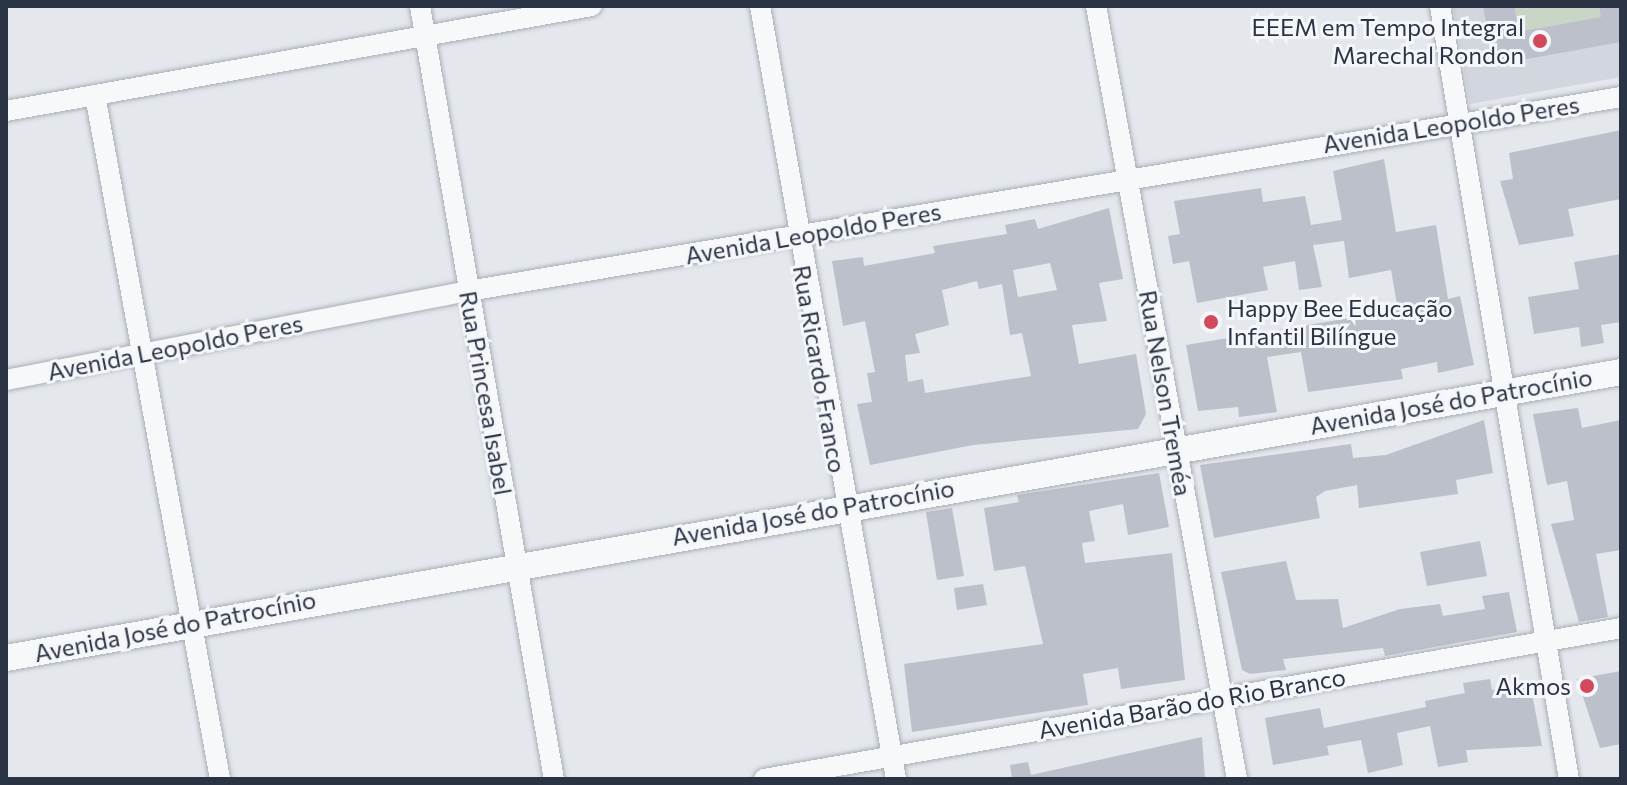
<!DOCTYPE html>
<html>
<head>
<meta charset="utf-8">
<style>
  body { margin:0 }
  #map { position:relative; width:1627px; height:785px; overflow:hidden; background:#e4e7ec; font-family:Commissioner,sans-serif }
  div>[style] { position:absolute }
  .built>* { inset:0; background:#d2d6de }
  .green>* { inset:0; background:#c9d6c5 }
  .building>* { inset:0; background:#bbc0ca }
  .roads { filter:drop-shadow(0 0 2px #a9aeb7) drop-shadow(0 0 2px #a9aeb7) }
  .minor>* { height:20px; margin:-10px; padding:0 10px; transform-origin:10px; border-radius:10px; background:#f7f8fa }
  .tertiary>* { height:26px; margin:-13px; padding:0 13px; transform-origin:13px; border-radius:13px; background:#f7f8fa }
  .dots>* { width:22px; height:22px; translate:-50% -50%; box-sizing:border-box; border:4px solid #f4f6f9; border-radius:50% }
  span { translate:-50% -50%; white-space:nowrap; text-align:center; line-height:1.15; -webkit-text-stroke:6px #f4f6f9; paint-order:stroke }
  .poi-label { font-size:24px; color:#2b3445 }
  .right { translate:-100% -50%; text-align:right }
  .left { translate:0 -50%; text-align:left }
  .street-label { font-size:24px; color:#2b3445 }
  .frame { position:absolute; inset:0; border:8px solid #2b3445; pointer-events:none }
</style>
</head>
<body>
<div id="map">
  <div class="built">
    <i style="clip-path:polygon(1453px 6px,1621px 6px,1621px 77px,1470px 104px)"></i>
  </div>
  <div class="green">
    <i style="clip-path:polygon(1514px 6px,1599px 6px,1601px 17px,1519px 32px)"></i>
  </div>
  <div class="building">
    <i style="clip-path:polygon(1483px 6px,1514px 6px,1519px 32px,1601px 17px,1599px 6px,1621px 6px,1621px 42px,1494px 65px)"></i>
    <i style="clip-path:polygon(1621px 130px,1621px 199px,1568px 209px,1574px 236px,1519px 245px,1500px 181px,1513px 179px,1509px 153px)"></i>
    <i style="clip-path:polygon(1384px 159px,1396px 232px,1436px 225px,1448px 299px,1460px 296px,1474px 365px,1438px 373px,1437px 362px,1401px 369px,1403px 379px,1308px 392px,1301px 352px,1267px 357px,1277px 412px,1239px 417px,1238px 407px,1198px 411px,1186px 345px,1398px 310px,1391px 270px,1349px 278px,1344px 241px,1313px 245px,1322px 287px,1299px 290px,1295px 261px,1263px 267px,1268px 290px,1197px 303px,1189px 261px,1173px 264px,1168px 236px,1180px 234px,1174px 201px,1261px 188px,1263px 202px,1305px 196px,1311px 225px,1342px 220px,1333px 171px)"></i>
    <i style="clip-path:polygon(evenodd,1109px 208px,1123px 279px,1099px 283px,1107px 321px,1072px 325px,1079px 364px,1136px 354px,1146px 414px,1138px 429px,973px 445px,870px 465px,857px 404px,872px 402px,867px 373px,875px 372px,865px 321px,843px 326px,832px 261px,863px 257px,864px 266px,935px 253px,933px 246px,1007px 234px,1005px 225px,1035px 219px,1038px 229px,1109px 208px,1050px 263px,1057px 290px,1018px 297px,1013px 270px,1050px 263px,1109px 208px,977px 281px,979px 289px,1002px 284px,1010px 335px,1022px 333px,1031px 376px,925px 393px,923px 379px,908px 382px,905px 355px,920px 353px,915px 334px,949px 325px,942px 290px,977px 281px)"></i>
    <i style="clip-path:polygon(1621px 254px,1621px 322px,1601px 325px,1604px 343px,1581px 347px,1579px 327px,1534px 334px,1528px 297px,1579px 289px,1574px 262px)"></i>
    <i style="clip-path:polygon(1578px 408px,1582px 428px,1621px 420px,1621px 550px,1596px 554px,1608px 617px,1579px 622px,1551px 524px,1574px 520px,1567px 481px,1547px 485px,1533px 414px)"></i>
    <i style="clip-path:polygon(1484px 420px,1493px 473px,1456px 480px,1458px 494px,1359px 508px,1357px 485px,1325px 491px,1316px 497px,1320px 518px,1214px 538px,1200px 465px,1351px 444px,1353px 458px,1386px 455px)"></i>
    <i style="clip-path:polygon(1159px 473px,1169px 527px,1128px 535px,1123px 504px,1089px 511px,1095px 541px,1082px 543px,1085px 563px,1172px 553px,1185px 680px,1121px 689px,1118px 668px,1083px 674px,1088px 705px,912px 732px,904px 664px,1043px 644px,1025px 566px,994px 571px,984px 508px,1019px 502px,1017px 495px)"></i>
    <i style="clip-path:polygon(952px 508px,964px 576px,937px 580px,926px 512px)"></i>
    <i style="clip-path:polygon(1480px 541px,1487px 576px,1427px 586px,1420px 552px)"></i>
    <i style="clip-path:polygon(1286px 561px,1296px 600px,1338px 599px,1343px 628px,1400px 609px,1440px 604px,1443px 616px,1485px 609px,1482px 596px,1509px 592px,1517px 632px,1385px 656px,1383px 648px,1283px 659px,1286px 670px,1250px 674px,1242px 670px,1221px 572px)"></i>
    <i style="clip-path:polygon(983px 584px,987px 605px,957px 610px,954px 588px)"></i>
    <i style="clip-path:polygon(1621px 671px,1621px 744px,1600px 748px,1577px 679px)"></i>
    <i style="clip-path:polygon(1490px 679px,1492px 690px,1530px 683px,1542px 746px,1466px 750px,1468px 762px,1438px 767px,1430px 726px,1397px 733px,1403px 765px,1368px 773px,1361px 740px,1327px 746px,1329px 755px,1273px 765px,1265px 718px,1320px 708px,1324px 728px,1426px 707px,1425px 701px,1465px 693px,1463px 683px)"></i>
    <i style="clip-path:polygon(1202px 737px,1205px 779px,1012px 779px,1010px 765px,1028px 762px,1031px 775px)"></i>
  </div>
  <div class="roads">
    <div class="minor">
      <i style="left:420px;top:6px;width:785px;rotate:80.17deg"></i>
      <i style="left:760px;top:6px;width:785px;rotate:80.02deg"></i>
      <i style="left:1096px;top:6px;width:786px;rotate:79.66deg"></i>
      <i style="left:1440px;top:6px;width:784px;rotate:80.53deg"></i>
      <i style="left:95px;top:95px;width:695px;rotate:79.64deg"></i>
      <i style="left:6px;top:111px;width:595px;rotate:-10.16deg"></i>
      <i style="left:6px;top:380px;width:470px;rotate:-10.9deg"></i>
      <i style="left:468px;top:291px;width:1169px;rotate:-9.55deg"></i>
      <i style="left:764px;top:779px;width:870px;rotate:-9.99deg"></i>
    </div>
    <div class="tertiary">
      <i style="left:6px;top:658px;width:1640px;rotate:-10.04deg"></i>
    </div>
  </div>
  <div class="dots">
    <i style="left:1540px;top:41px;background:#d1495b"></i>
    <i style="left:1211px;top:322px;background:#d1495b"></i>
    <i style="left:1587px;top:686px;background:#d1495b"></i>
  </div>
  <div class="poi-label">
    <span class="right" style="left:1524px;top:41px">EEEM em Tempo Integral<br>Marechal Rondon</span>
    <span class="left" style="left:1227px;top:322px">Happy Bee Educação<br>Infantil Bilíngue</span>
    <span class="right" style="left:1571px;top:686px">Akmos</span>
  </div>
  <div class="street-label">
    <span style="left:1451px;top:124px;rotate:-9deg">Avenida Leopoldo Peres</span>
    <span style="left:813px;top:233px;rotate:-10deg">Avenida Leopoldo Peres</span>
    <span style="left:175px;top:347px;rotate:-11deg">Avenida Leopoldo Peres</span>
    <span style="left:820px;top:369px;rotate:80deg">Rua Ricardo Franco</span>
    <span style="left:486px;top:393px;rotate:80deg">Rua Princesa Isabel</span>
    <span style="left:1166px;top:393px;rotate:80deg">Rua Nelson Treméa</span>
    <span style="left:1451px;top:401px;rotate:-10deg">Avenida José do Patrocínio</span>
    <span style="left:813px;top:512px;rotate:-10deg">Avenida José do Patrocínio</span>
    <span style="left:175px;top:626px;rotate:-11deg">Avenida José do Patrocínio</span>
    <span style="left:1192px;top:703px;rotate:-10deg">Avenida Barão do Rio Branco</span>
  </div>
  <div class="frame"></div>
</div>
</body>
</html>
